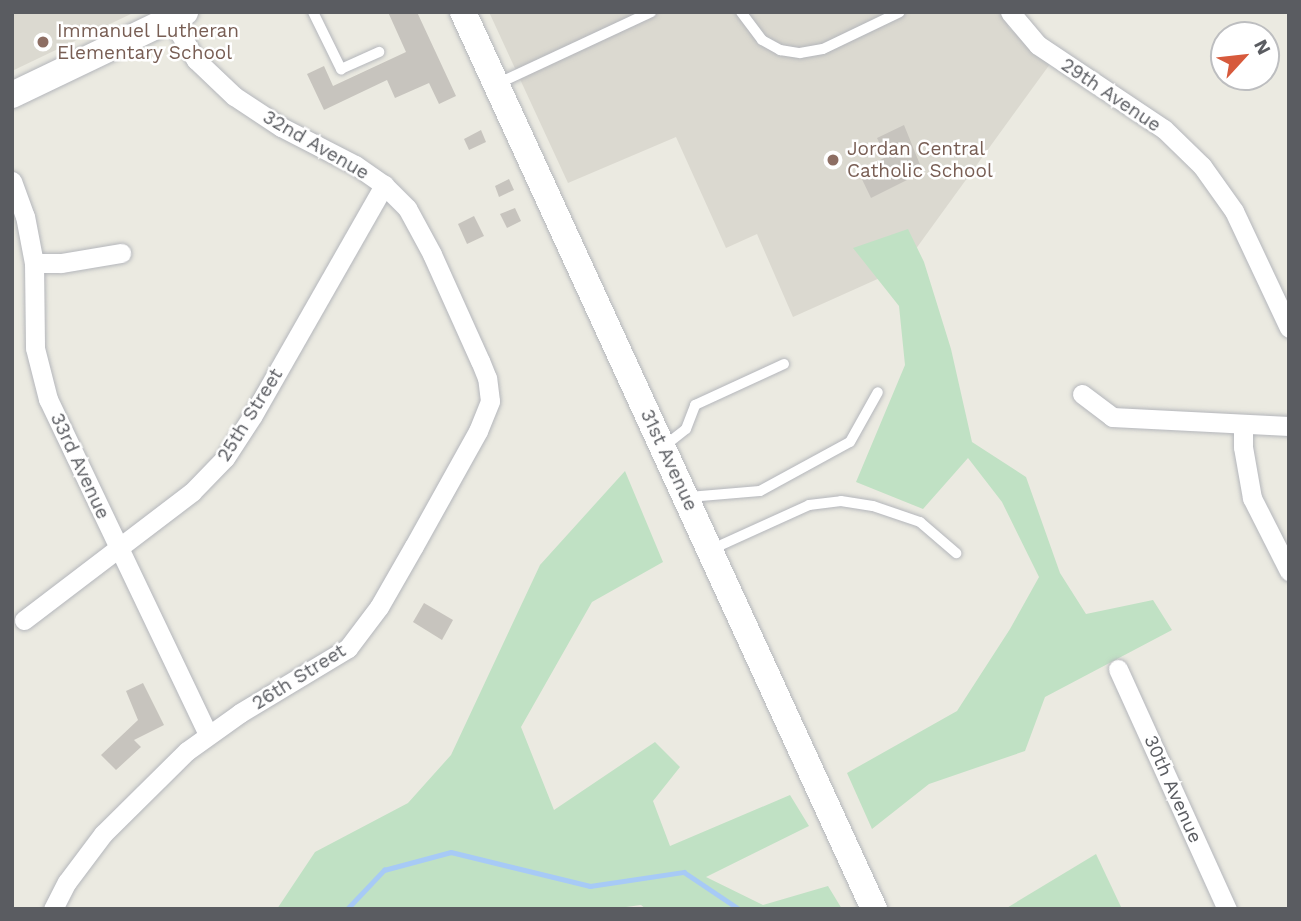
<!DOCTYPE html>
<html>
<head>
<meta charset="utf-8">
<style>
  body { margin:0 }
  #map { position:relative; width:1301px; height:921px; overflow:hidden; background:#ebeae1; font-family:"Work Sans",sans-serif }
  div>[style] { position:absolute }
  .education>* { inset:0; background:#dbd9d0 }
  .green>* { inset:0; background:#c0e1c4 }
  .stream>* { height:4.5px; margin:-2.25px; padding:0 2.25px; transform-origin:2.25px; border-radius:2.25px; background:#a7caf6 }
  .building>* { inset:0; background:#c7c4be }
  .roads { filter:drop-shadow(0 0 2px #b4b6bb) drop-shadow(0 0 2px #b4b6bb) }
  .lane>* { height:10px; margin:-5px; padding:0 5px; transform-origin:5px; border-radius:5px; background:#fff }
  .street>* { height:19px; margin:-9.5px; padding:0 9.5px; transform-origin:9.5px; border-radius:9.5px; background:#fff }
  .secondary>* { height:26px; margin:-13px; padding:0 13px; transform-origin:13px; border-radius:13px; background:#fff }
  .dots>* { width:19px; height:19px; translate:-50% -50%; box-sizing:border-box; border:4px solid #fff; border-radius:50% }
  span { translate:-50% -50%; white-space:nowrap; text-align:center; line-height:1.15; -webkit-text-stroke:5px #fff; paint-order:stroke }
  .education-label { font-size:19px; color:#785e54 }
  .left { translate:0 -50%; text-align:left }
  .street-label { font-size:19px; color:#5a5c61 }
  .frame { position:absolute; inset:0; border:14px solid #5a5c61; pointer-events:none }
  .north { position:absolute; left:1210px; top:21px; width:70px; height:70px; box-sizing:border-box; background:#fff; border:2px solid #bdbec0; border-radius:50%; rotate:63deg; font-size:19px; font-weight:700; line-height:28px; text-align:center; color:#5a5c61 }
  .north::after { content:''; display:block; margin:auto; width:24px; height:32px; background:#d75a3c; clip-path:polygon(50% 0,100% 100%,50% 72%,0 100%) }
</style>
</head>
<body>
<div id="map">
  <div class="education">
    <i style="clip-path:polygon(12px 12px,135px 12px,12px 71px)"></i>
    <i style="clip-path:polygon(489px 12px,1003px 12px,1009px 28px,1050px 64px,902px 268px,793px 317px,757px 234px,726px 248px,676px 137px,568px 183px)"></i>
  </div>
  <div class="green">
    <i style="clip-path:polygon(908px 229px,924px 262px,951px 349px,972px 442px,1026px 477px,1060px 573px,1086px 614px,1153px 600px,1172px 630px,1045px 697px,1025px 751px,929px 784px,872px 829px,847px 773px,957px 711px,1010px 629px,1039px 577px,1002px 502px,968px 458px,923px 509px,856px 482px,905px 365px,899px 306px,853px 248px)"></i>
    <i style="clip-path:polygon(625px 471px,663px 562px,592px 602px,521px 727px,554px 810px,655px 742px,680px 767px,653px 801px,670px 846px,790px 795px,809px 826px,706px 877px,763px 905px,828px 886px,842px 909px,646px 909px,641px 905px,611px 909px,277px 909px,315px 852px,408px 803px,451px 755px,540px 565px)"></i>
    <i style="clip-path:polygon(1096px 854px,1122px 909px,1005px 909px)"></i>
  </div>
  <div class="stream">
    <i style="left:347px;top:909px;width:54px;rotate:-46.5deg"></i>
    <i style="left:384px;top:870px;width:69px;rotate:-15deg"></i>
    <i style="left:451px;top:852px;width:143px;rotate:13.7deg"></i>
    <i style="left:590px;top:886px;width:95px;rotate:-8.5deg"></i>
    <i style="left:684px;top:872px;width:66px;rotate:33.9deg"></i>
  </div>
  <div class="building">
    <i style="clip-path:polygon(388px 12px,417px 12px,456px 96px,439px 104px,429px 83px,395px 98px,387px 80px,324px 110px,307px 74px,324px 66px,333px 86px,406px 52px)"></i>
    <i style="clip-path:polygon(904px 125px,923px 172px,871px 198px,858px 171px,886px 157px,877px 138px)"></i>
    <i style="clip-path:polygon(481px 130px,486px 142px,469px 150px,464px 139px)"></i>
    <i style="clip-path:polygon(509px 179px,514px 190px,499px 197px,495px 186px)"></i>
    <i style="clip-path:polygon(515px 208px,521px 221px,507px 228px,500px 214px)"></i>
    <i style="clip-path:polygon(474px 216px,484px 236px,467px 244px,458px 224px)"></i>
    <i style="clip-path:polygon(424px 603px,453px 620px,442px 640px,413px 622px)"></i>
    <i style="clip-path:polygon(143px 683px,164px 725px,134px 740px,141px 747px,116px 770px,101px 755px,138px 720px,126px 691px)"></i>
  </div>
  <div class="roads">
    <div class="lane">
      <i style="left:313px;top:12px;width:64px;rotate:63.8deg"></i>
      <i style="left:341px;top:69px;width:42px;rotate:-24.1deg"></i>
      <i style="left:741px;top:12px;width:35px;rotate:53deg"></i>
      <i style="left:762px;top:40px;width:21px;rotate:29deg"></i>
      <i style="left:780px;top:50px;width:20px;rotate:9deg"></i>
      <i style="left:800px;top:53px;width:23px;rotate:-10deg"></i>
      <i style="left:823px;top:49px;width:85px;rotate:-25.7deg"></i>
      <i style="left:499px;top:83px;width:168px;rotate:-25deg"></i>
      <i style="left:663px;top:447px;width:29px;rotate:-38deg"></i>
      <i style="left:686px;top:429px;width:26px;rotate:-69deg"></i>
      <i style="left:695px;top:405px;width:98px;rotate:-24.7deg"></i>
      <i style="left:689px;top:497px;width:71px;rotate:-4.8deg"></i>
      <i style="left:760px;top:491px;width:102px;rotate:-28.6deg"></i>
      <i style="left:850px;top:442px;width:57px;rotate:-60.8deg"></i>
      <i style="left:710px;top:550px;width:109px;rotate:-24.4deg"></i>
      <i style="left:809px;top:505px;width:32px;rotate:-7deg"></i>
      <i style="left:841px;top:501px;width:32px;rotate:9deg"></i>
      <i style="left:873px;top:506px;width:50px;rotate:18.8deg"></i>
      <i style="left:920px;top:522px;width:48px;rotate:40.7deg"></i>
    </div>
    <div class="street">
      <i style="left:1010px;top:12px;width:43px;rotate:49.7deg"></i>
      <i style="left:1038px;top:45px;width:151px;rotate:33.7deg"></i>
      <i style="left:1164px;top:129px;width:53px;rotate:44.2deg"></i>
      <i style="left:1202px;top:166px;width:55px;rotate:54.6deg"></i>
      <i style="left:1234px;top:211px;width:129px;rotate:64.8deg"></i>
      <i style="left:12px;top:181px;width:37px;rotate:70deg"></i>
      <i style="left:25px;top:216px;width:48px;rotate:79.2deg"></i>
      <i style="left:34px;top:263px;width:85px;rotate:89.3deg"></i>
      <i style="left:35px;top:348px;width:53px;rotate:75.7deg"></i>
      <i style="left:48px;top:399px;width:372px;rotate:64.5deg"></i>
      <i style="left:34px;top:263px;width:27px"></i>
      <i style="left:61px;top:263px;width:61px;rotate:-9.5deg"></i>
      <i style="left:1082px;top:394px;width:38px;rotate:37deg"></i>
      <i style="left:1112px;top:417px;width:177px;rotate:2.9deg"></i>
      <i style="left:1243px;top:424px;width:23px;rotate:90deg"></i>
      <i style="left:1243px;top:447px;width:52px;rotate:80deg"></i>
      <i style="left:1252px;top:498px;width:82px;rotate:63.1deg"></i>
      <i style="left:24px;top:620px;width:211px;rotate:-37.3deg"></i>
      <i style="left:192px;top:492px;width:47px;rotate:-45.9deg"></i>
      <i style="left:225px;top:458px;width:51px;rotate:-56.9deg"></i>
      <i style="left:253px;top:415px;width:265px;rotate:-60.3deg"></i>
      <i style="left:1118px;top:669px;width:264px;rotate:65.6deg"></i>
      <i style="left:53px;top:909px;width:30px;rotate:-63deg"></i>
      <i style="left:67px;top:882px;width:60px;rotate:-53.1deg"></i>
      <i style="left:103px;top:834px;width:118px;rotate:-44.7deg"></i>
      <i style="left:187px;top:751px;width:65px;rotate:-35.6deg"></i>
      <i style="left:240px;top:713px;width:126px;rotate:-31deg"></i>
      <i style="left:348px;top:648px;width:51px;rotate:-52.9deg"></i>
      <i style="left:379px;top:607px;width:70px;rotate:-60.2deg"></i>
      <i style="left:414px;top:546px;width:132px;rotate:-60.9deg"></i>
      <i style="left:478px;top:431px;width:32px;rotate:-68deg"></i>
      <i style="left:490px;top:401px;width:23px;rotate:-97deg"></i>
      <i style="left:487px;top:378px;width:18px;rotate:-112deg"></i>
      <i style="left:480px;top:361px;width:117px;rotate:-114.2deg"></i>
      <i style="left:432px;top:254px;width:52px;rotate:-118.5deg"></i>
      <i style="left:407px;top:208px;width:33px;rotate:-135deg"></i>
      <i style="left:384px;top:185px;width:35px;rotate:-145deg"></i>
      <i style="left:355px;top:165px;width:83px;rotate:-152.8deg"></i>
      <i style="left:281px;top:127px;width:56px;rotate:-146.6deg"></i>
      <i style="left:234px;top:96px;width:52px;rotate:-136.5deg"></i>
      <i style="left:196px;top:60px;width:48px;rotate:-121.4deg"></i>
    </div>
    <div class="secondary">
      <i style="left:463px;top:12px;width:987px;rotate:65.38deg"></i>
      <i style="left:12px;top:95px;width:192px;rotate:-25.6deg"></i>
    </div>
  </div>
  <div class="dots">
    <i style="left:43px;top:42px;background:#8d6e63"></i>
    <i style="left:833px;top:160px;background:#8d6e63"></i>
  </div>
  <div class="education-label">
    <span class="left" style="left:57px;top:42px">Immanuel Lutheran<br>Elementary School</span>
    <span class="left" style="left:847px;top:160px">Jordan Central<br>Catholic School</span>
  </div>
  <div class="street-label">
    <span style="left:1111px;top:95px;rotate:34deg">29th Avenue</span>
    <span style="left:316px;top:145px;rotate:30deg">32nd Avenue</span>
    <span style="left:250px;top:415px;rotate:-58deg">25th Street</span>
    <span style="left:669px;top:460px;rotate:65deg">31st Avenue</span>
    <span style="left:80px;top:466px;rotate:65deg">33rd Avenue</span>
    <span style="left:299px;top:677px;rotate:-32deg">26th Street</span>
    <span style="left:1173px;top:789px;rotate:66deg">30th Avenue</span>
  </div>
  <div class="frame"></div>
  <div class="north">N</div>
</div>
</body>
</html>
